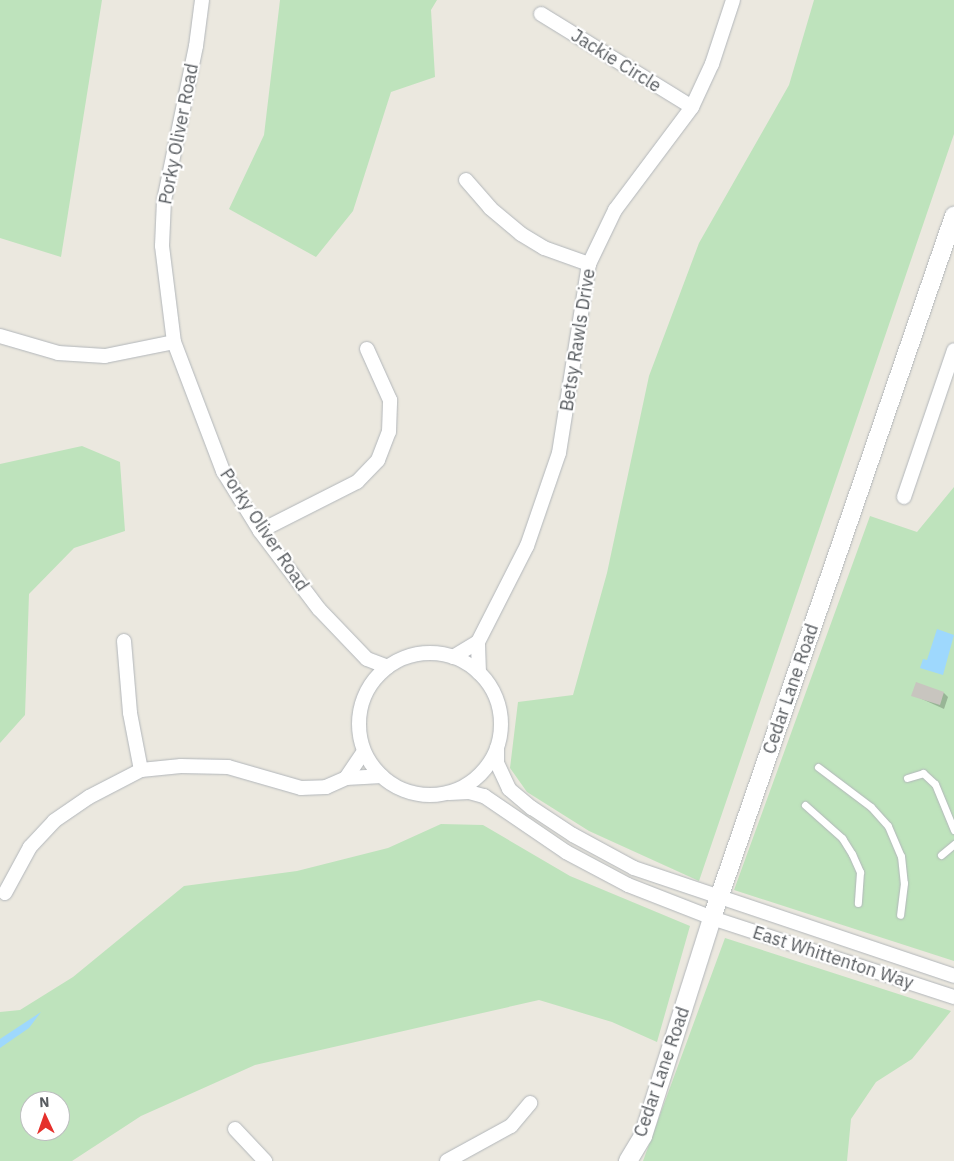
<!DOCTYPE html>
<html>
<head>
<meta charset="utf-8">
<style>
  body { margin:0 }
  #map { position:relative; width:954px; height:1161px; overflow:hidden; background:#ebe8df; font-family:"IBM Plex Sans",sans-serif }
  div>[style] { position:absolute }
  .green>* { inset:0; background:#bee3bc }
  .water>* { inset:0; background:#9ed8fd }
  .shadow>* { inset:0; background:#0003 }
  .building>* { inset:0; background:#c8c5bf }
  .roads { filter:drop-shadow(0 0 1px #b2b6ba) drop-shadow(0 0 1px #b2b6ba) }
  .service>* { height:7px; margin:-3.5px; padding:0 3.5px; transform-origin:3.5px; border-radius:3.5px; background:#fff }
  .minor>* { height:14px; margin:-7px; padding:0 7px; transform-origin:7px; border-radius:7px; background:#fff }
  .minor>.ring { margin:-7px; padding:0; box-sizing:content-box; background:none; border:14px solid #fff; border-radius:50% }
  .tertiary>* { height:18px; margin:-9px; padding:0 9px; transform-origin:9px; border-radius:9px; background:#fff }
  span { translate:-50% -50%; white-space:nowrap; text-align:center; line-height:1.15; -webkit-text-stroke:4.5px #fff; paint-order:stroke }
  .street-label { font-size:18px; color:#585c60 }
  .north { position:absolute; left:20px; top:1091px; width:50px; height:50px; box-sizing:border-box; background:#fff; border:1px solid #bcbebf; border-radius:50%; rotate:357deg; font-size:14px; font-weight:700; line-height:20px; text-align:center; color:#585c60 }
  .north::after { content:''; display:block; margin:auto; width:18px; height:22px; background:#e5302c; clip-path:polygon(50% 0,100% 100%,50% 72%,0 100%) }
</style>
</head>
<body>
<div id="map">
  <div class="green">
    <i style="clip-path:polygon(0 0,102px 0,61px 257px,0 238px)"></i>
    <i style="clip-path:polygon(280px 0,437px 0,431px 10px,435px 77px,391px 92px,353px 211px,316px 257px,229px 209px,264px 135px)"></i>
    <i style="clip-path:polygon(814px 0,954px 0,954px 134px,699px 881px,589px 831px,527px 792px,510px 768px,518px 702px,573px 695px,607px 573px,649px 376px,699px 243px,789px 85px)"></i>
    <i style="clip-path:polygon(82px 446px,120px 462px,125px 531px,74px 548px,29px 594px,25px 715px,0 743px,0 464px)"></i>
    <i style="clip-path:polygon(954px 487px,954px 961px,734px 890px,870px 516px,917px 532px)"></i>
    <i style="clip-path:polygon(evenodd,441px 824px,483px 825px,570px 876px,690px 926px,657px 1042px,612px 1022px,539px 1000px,255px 1065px,141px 1116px,72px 1161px,0 1161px,0 1012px,20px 1010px,73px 977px,184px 886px,297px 871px,388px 848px,441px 824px,30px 1101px,60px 1101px,60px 1131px,30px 1131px,30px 1101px)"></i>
    <i style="clip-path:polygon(725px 938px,951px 1011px,912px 1059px,876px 1082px,851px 1119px,847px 1161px,643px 1161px)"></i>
  </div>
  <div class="water">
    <i style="clip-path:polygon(937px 629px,954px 635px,943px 675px,920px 668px,923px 659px,927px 660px)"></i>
    <i style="clip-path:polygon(41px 1012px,29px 1028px,0 1048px,0 1039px)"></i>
  </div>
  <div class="shadow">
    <i style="clip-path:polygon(944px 693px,948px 697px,944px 709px,913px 695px)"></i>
  </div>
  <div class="building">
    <i style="clip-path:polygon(916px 682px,944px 692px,940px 705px,911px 696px)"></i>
  </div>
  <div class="roads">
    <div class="service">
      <i style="left:818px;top:767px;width:66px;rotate:37deg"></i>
      <i style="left:871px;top:807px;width:25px;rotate:48deg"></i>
      <i style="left:888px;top:826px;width:33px;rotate:67deg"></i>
      <i style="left:901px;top:856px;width:27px;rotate:84deg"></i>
      <i style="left:904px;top:883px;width:32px;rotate:97deg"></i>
      <i style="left:907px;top:778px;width:17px;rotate:-17deg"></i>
      <i style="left:923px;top:773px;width:16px;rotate:43deg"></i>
      <i style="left:935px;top:784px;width:50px;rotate:67.6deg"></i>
      <i style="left:805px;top:805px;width:50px;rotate:41.7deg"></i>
      <i style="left:842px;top:838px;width:19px;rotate:58deg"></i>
      <i style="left:852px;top:854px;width:20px;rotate:66deg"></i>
      <i style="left:860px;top:872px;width:31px;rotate:94deg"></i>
      <i style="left:941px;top:855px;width:17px;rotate:-40deg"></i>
    </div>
    <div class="minor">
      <i style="left:202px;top:0;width:46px;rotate:97.4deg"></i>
      <i style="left:196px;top:46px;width:157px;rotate:101.7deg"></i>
      <i style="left:164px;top:200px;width:46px;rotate:92.5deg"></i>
      <i style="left:162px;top:246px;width:97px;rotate:82.9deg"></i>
      <i style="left:174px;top:342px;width:138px;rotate:69.2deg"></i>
      <i style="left:223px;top:471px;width:70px;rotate:58.3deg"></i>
      <i style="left:260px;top:531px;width:98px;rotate:52.9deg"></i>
      <i style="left:319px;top:609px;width:69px;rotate:46.2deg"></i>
      <i style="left:367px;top:659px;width:22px;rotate:21deg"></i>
      <i style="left:541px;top:14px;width:177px;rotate:31.6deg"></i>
      <i style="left:466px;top:180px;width:37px;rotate:49deg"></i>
      <i style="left:490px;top:208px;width:40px;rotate:40deg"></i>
      <i style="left:521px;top:234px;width:27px;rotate:31deg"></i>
      <i style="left:544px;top:248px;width:48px;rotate:19.6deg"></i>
      <i style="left:0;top:336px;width:60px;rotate:16.3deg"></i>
      <i style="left:58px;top:353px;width:47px;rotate:3.7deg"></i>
      <i style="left:105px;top:356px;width:70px;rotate:-11.5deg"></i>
      <i style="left:904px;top:497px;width:155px;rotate:-71.2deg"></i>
      <i style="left:260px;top:531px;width:109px;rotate:-26.8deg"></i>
      <i style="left:357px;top:482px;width:30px;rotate:-46deg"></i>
      <i style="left:378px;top:460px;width:30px;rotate:-69deg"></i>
      <i style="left:389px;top:432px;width:32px;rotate:-88deg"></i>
      <i style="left:390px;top:400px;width:56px;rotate:-114.3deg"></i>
      <i style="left:124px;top:641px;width:72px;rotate:85.2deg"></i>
      <i style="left:130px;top:713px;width:58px;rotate:79.1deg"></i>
      <i class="ring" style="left:359px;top:653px;width:128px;height:128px"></i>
      <i style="left:453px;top:657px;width:29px;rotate:-31deg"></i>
      <i style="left:479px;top:673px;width:31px;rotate:-92deg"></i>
      <i style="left:478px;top:642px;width:108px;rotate:-63deg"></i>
      <i style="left:527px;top:546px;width:98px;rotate:-71deg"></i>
      <i style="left:559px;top:453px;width:191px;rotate:-81deg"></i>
      <i style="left:589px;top:264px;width:60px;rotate:-64.3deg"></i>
      <i style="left:615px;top:210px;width:129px;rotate:-53.2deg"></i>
      <i style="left:692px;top:107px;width:47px;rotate:-65.1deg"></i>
      <i style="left:712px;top:64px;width:67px;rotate:-71.8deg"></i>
      <i style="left:497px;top:748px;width:15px;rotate:90deg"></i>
      <i style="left:497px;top:763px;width:29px;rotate:65deg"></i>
      <i style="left:509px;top:789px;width:30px;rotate:40deg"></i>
      <i style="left:532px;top:808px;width:49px;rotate:33.4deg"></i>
      <i style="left:573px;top:835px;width:69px;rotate:28.4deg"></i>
      <i style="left:634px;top:868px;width:338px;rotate:18.6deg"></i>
      <i style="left:346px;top:778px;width:32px;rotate:-56deg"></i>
      <i style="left:449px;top:793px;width:20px;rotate:-3deg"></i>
      <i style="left:469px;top:792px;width:16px;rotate:15deg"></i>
      <i style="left:484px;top:796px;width:99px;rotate:34.3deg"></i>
      <i style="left:566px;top:852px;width:70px;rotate:28deg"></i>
      <i style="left:628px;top:885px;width:90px;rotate:21.4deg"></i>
      <i style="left:712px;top:918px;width:255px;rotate:18.1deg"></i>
      <i style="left:5px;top:893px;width:52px;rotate:-61.5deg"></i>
      <i style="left:30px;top:847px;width:35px;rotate:-47deg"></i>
      <i style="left:54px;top:821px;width:42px;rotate:-34.4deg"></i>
      <i style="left:89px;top:797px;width:59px;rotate:-27.4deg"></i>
      <i style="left:141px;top:770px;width:40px;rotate:-5.7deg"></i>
      <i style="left:181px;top:766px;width:47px;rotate:1.2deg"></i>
      <i style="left:228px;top:767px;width:76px;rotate:16deg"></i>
      <i style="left:301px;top:788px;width:25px;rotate:-2deg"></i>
      <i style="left:326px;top:787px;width:22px;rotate:-24deg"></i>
      <i style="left:346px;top:778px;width:36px;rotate:-3deg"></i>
      <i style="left:235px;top:1129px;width:44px;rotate:46.8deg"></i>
      <i style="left:447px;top:1161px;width:73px;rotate:-28.7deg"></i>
      <i style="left:511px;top:1126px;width:30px;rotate:-50deg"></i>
    </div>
    <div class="tertiary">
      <i style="left:628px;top:1161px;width:29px;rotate:-59deg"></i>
      <i style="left:643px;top:1136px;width:229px;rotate:-72.4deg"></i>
      <i style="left:712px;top:918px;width:743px;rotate:-70.98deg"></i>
    </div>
  </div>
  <div class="street-label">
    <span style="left:616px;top:61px;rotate:32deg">Jackie Circle</span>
    <span style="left:179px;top:134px;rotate:-79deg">Porky Oliver Road</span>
    <span style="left:578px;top:340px;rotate:-81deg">Betsy Rawls Drive</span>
    <span style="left:264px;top:530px;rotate:56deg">Porky Oliver Road</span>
    <span style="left:791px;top:689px;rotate:-71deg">Cedar Lane Road</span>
    <span style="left:833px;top:958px;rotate:18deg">East Whittenton Way</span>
    <span style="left:662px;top:1072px;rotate:-71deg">Cedar Lane Road</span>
  </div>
  <div class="north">N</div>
</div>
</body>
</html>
